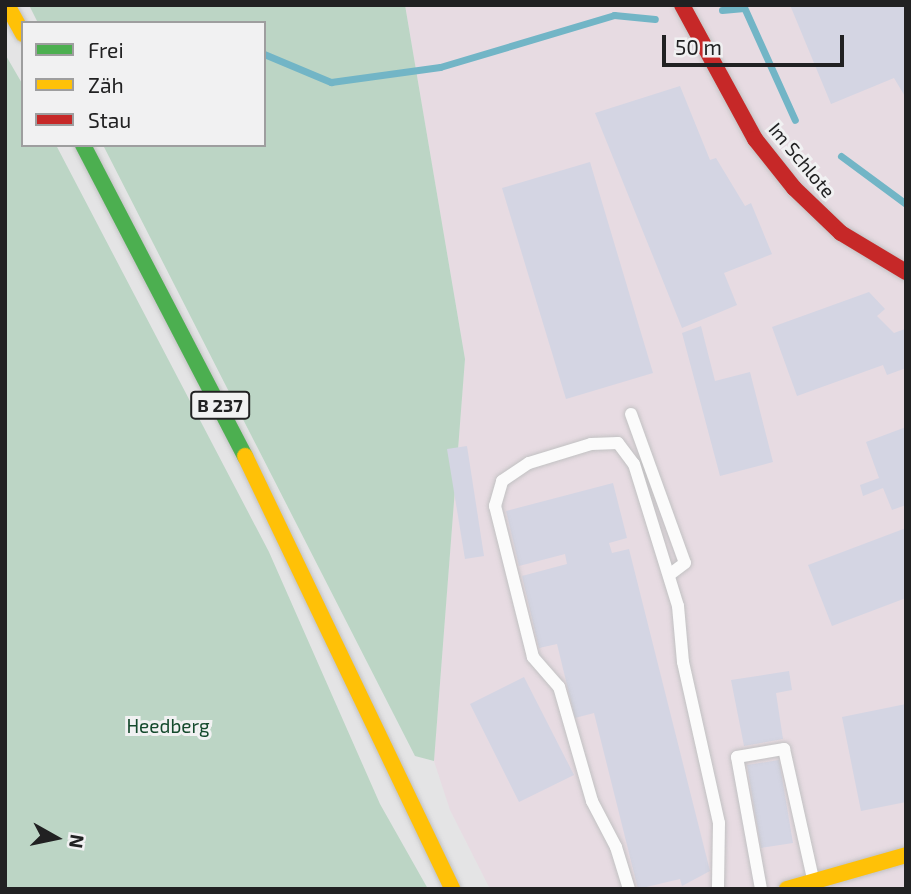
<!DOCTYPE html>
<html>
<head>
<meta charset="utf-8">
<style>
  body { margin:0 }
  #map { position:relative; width:911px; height:894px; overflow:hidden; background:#e4e4e5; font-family:"Exo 2",sans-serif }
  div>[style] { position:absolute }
  .industrial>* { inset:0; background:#e7dbe2 }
  .green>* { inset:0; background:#bcd5c5 }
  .stream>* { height:7px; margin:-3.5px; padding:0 3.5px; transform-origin:3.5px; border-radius:3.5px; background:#72b5c6 }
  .building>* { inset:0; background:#d4d5e3 }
  .roads { filter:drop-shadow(0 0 2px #c1c1c2) drop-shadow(0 0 2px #c1c1c2) }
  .lane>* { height:12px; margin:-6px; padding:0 6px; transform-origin:6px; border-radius:6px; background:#fbfbfb }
  .fast>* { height:16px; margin:-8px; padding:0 8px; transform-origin:8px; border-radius:8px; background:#4caf50 }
  .slow>* { height:16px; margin:-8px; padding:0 8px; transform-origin:8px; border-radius:8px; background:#ffc107 }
  .jam>* { height:16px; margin:-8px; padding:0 8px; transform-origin:8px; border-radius:8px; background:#c62828 }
  span { translate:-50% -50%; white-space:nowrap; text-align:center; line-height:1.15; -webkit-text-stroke:6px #f1f1f2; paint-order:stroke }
  .shield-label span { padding:2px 5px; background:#f1f1f2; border:2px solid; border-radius:5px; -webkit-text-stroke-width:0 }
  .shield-label { font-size:18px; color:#212122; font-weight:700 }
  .street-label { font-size:19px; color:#212122 }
  .park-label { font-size:19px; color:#154a2d }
  .frame { position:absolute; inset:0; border:7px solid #212122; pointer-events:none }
  .legend { position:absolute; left:21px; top:21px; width:245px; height:126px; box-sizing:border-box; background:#f1f1f2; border:2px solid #9e9e9f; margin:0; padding:9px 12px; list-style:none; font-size:21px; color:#212122 }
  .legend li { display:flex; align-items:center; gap:14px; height:35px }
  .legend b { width:35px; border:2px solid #9e9e9f }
  .north { position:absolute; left:21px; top:803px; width:70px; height:70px; -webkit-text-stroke:5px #f1f1f2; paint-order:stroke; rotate:99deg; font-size:19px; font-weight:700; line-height:28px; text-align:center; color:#212122 }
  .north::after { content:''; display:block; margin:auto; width:24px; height:32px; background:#212122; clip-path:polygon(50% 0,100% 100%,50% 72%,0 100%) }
  .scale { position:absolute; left:662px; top:35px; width:182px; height:32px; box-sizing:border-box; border:4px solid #212122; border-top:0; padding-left:9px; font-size:21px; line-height:24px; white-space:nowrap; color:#212122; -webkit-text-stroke:5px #f1f1f2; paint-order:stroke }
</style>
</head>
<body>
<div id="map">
  <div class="industrial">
    <i style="clip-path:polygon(405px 5px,906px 5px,906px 889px,490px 889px,450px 810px,434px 761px,465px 359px)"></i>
  </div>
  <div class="green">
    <i style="clip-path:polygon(29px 5px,405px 5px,465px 359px,434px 761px,415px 756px,103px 145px,264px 145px,264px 23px,38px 23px)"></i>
    <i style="clip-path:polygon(5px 54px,23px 85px,23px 145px,56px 145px,269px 552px,380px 804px,428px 889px,5px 889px)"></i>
  </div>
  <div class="stream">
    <i style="left:743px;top:5px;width:126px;rotate:65.7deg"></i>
    <i style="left:722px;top:10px;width:22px;rotate:-5deg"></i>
    <i style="left:264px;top:54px;width:73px;rotate:22.7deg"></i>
    <i style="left:331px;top:82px;width:110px;rotate:-7.8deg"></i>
    <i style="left:440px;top:67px;width:182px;rotate:-16.6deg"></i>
    <i style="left:614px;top:15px;width:41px;rotate:5.6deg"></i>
    <i style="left:841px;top:156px;width:81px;rotate:36.4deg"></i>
  </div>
  <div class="building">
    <i style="clip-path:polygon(790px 5px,906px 5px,906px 98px,894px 78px,831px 104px)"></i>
    <i style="clip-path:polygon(680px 86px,710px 160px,716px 158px,745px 206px,751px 203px,772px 254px,724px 273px,737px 305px,682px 328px,595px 113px)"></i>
    <i style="clip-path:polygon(590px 162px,653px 373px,566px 399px,502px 188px)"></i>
    <i style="clip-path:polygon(869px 292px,885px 309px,877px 316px,894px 333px,905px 329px,906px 368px,887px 375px,883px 365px,797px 396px,772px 327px)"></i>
    <i style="clip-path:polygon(701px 326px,715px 381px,750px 372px,773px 462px,720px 476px,682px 333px)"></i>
    <i style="clip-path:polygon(906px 427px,906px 505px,892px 510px,883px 488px,863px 496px,860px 485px,879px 478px,866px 442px)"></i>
    <i style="clip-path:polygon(467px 446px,484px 556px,465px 559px,447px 449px)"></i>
    <i style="clip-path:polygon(613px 483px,627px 538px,609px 543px,612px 553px,629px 549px,710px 871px,682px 886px,680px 879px,638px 889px,594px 713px,575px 718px,557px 644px,539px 648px,522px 576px,567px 564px,565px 554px,519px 566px,506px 511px)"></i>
    <i style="clip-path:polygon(906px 528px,906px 598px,832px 626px,808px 565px)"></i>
    <i style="clip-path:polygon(789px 671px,792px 690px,776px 693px,783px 739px,744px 746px,731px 680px)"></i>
    <i style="clip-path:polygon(524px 677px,574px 775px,519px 802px,470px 704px)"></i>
    <i style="clip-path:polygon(906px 704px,906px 802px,861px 811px,842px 717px)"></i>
    <i style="clip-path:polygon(779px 760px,793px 843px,761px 848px,747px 765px)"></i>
  </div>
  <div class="roads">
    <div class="lane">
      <i style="left:631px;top:414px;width:158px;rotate:70.1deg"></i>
      <i style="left:685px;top:563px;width:20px;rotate:143deg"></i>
      <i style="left:629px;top:889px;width:44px;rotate:-107.2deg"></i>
      <i style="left:616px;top:847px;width:52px;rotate:-117.6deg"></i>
      <i style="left:592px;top:801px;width:119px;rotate:-106.1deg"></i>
      <i style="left:559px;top:687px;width:40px;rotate:-131deg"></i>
      <i style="left:533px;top:657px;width:156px;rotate:-104.1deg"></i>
      <i style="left:495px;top:506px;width:26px;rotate:-74deg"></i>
      <i style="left:502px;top:481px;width:32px;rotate:-34deg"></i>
      <i style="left:529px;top:463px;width:65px;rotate:-17deg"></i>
      <i style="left:591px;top:444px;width:27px;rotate:-2deg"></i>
      <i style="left:618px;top:443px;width:26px;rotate:53deg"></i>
      <i style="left:634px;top:464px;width:149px;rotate:72.8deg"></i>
      <i style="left:678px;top:606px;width:56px;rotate:84.9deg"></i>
      <i style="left:683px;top:662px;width:165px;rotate:77.4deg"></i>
      <i style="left:719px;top:823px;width:66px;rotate:90.9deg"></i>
      <i style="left:761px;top:889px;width:134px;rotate:-100.3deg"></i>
      <i style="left:737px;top:757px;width:48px;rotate:-9.7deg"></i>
      <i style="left:784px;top:749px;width:133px;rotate:77.4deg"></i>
    </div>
    <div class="fast">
      <i style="left:83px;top:145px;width:351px;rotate:62.5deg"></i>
    </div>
    <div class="slow">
      <i style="left:7px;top:5px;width:33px;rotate:61deg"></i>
      <i style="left:245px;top:456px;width:480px;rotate:64.4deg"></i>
      <i style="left:787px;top:889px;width:124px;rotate:-15.9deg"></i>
    </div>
    <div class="jam">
      <i style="left:682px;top:5px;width:153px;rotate:61.4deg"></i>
      <i style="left:755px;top:139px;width:63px;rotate:51.5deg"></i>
      <i style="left:794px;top:188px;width:65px;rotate:43.8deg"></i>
      <i style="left:841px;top:233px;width:76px;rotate:31deg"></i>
    </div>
  </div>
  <div class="shield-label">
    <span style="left:220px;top:405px">B 237</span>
  </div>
  <div class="street-label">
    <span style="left:802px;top:160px;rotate:50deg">Im Schlote</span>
  </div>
  <div class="park-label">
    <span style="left:168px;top:726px">Heedberg</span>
  </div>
  <div class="frame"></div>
  <ul class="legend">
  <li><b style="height:9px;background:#4caf50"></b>Frei</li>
  <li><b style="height:9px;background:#ffc107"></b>Zäh</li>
  <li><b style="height:9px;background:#c62828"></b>Stau</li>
  </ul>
  <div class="north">N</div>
  <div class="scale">50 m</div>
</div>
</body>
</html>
